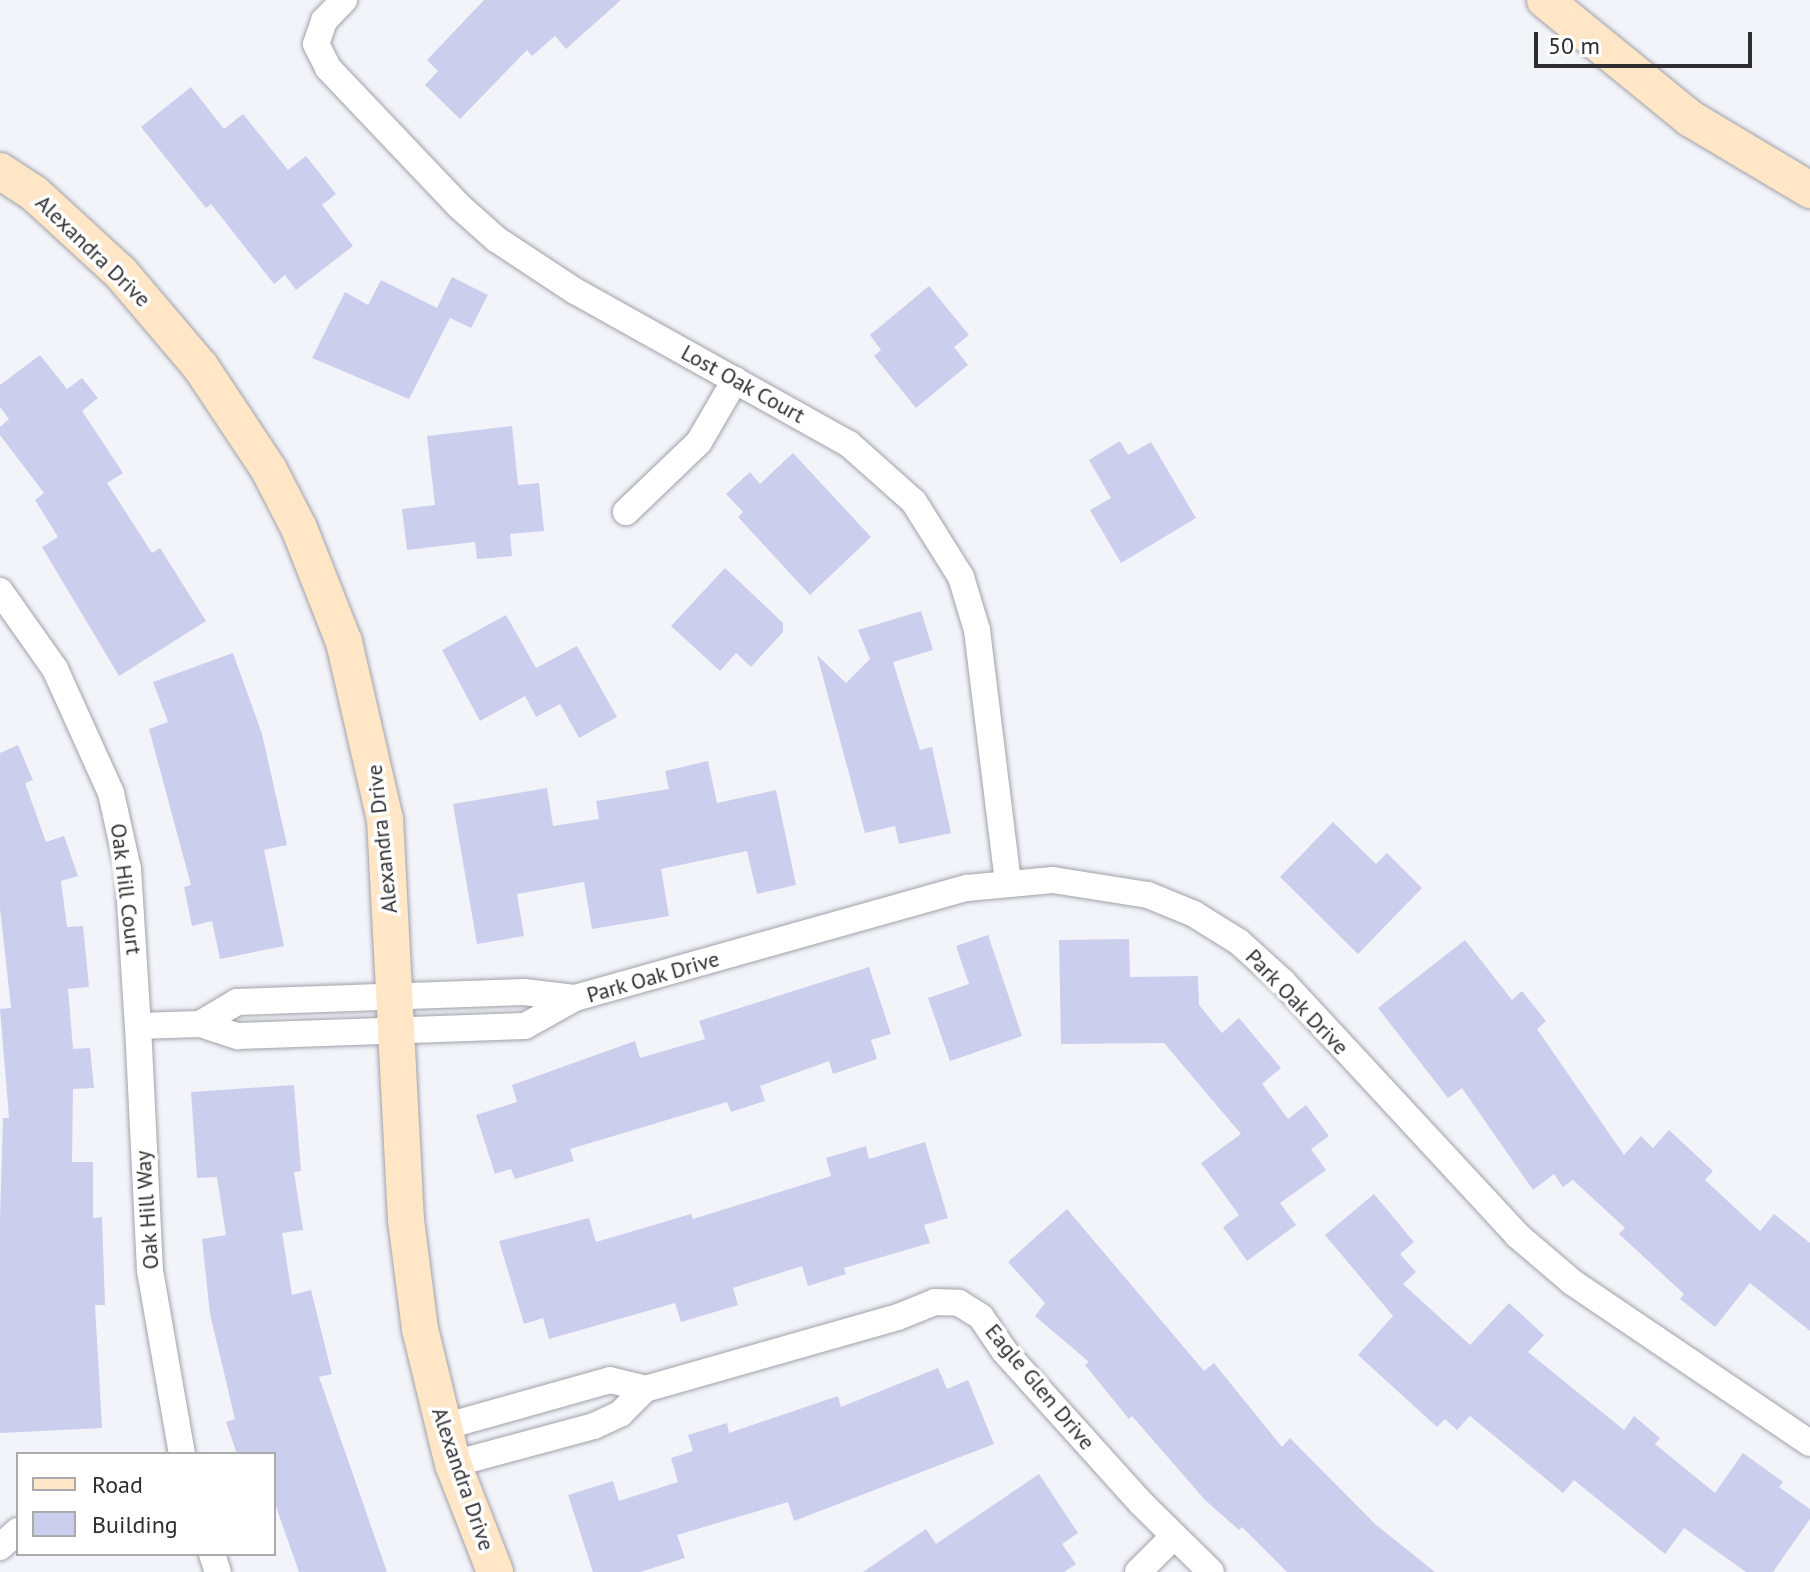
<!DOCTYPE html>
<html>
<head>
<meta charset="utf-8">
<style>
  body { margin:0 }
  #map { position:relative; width:1810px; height:1572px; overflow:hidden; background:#f3f3fa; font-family:"PT Sans",sans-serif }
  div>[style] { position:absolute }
  .building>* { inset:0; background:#ccceed }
  .roads { filter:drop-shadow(0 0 2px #a1a2a8) drop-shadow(0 0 2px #a1a2a8) }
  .street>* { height:26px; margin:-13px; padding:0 13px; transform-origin:13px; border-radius:13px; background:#fff }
  .secondary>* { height:36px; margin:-18px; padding:0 18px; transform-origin:18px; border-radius:18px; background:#fee6c6 }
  span { translate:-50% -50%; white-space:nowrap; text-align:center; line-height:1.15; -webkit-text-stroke:7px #fff; paint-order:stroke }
  .street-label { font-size:22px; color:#2e2e31 }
  .legend { position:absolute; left:16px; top:1452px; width:260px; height:104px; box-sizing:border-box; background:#fff; border:2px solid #ababad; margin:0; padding:10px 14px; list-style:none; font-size:24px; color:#2e2e31 }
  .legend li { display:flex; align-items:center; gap:16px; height:40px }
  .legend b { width:40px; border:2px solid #ababad }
  .scale { position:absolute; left:1534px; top:32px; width:218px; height:36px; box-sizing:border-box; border:4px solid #2e2e31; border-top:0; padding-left:10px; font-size:24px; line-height:28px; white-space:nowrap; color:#2e2e31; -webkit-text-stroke:6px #fff; paint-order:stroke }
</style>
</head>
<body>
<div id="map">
  <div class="building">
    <i style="clip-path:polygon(484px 0,621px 0,566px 49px,555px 36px,532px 56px,527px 50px,460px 119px,425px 85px,438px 71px,427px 60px)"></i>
    <i style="clip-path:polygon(191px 87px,224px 129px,243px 114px,288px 170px,306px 156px,336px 194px,322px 205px,353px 246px,296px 290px,285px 275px,274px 284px,211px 204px,206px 208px,141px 127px)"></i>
    <i style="clip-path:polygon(452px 277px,488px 295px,471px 328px,450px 318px,409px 399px,312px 358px,345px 292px,368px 305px,381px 280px,437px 308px)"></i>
    <i style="clip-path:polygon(929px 286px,969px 335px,954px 347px,968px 365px,916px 408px,874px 356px,881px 350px,870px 335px)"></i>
    <i style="clip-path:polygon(40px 355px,67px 389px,82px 378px,98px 398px,82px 411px,123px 473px,107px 483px,152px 553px,160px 548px,206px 621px,119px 676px,42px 547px,58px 537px,35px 500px,44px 493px,0 435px,0 427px,9px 419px,0 407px,0 385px)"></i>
    <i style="clip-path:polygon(512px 426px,518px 485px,539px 483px,544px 531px,510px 534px,512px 556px,477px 559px,475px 542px,407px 550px,402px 509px,435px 505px,427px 436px)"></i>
    <i style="clip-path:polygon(1120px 441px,1128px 455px,1151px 442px,1196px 518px,1121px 563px,1090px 510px,1111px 498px,1089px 460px)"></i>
    <i style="clip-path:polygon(793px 453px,871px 537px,810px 595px,738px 517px,743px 512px,726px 494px,750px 472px,760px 484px)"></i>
    <i style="clip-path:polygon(725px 568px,783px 623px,783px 632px,751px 667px,736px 653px,720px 671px,671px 626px)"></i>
    <i style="clip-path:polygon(921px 611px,933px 650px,893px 662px,920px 750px,932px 747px,951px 833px,899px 844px,895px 826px,865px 833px,817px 655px,846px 683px,870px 659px,858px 630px)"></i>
    <i style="clip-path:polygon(506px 615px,536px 668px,577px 646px,617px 717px,579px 738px,560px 704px,536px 717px,525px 696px,480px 721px,442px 650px)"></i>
    <i style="clip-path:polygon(233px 653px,262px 734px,287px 845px,264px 850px,284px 946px,220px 959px,212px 921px,192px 926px,184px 887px,191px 885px,149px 729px,168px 722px,153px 682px)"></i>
    <i style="clip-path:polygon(18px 745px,33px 780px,25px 783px,46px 842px,64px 836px,78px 876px,61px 881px,67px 927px,83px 926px,89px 987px,68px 989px,73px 1049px,90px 1048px,94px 1088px,73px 1089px,72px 1162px,93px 1162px,93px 1218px,102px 1217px,105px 1305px,95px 1305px,102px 1428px,0 1433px,0 1220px,3px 1118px,9px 1118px,0 1009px,11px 1008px,0 908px,0 753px)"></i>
    <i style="clip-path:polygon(708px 761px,717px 803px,776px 790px,796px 885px,757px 894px,747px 851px,661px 869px,669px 916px,592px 929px,584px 882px,517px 894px,524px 936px,477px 944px,453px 804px,547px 788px,553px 826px,599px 819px,596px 801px,669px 789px,665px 771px)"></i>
    <i style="clip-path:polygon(1333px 822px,1376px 864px,1387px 853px,1422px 888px,1358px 954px,1280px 877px)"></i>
    <i style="clip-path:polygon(988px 935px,1022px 1036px,950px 1061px,928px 998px,969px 984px,956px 946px)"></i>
    <i style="clip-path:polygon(1129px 939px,1130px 977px,1198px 976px,1199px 1005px,1222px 1033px,1239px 1018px,1281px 1068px,1262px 1084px,1288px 1119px,1306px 1105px,1329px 1136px,1311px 1149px,1326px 1170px,1280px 1203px,1296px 1225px,1247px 1261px,1223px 1227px,1239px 1215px,1201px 1163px,1241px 1134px,1164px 1043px,1061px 1044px,1059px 940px)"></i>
    <i style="clip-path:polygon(1465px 940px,1512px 1000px,1522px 991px,1546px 1021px,1537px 1029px,1624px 1155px,1641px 1136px,1653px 1148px,1669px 1130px,1713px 1171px,1705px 1180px,1760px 1231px,1774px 1214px,1810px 1243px,1810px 1331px,1750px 1283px,1715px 1327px,1680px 1299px,1684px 1294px,1619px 1234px,1625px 1228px,1573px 1180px,1563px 1187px,1554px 1174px,1533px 1190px,1462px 1088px,1448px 1098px,1378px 1008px)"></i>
    <i style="clip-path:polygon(869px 967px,891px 1034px,871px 1040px,877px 1059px,833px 1074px,829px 1061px,760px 1086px,765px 1101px,731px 1112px,727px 1102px,570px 1149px,574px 1161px,515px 1179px,511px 1169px,495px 1174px,476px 1115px,517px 1102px,512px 1085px,635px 1041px,640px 1058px,705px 1039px,699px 1021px)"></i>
    <i style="clip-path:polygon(294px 1085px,301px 1171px,294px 1172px,303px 1230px,282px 1233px,292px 1295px,311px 1290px,332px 1374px,319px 1377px,387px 1572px,299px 1572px,274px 1501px,274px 1454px,237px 1454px,226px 1422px,235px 1419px,210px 1314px,202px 1239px,226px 1235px,217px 1177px,197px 1178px,191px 1092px)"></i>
    <i style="clip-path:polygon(925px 1142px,948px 1218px,924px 1225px,930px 1243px,844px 1268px,846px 1274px,808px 1286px,802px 1266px,733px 1288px,738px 1305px,681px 1322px,675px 1303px,549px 1339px,543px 1318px,524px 1324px,499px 1241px,589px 1218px,596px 1242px,691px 1214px,693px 1219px,831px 1176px,826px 1158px,866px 1146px,869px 1159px)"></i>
    <i style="clip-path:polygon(1374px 1194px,1414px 1242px,1400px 1254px,1416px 1272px,1403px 1284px,1470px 1345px,1509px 1303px,1544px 1335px,1528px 1352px,1624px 1430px,1634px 1416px,1660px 1438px,1655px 1444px,1715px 1493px,1743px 1453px,1783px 1482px,1779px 1487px,1810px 1509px,1810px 1519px,1773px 1572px,1746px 1572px,1684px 1528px,1665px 1554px,1574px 1480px,1563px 1493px,1470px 1416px,1457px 1430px,1445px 1419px,1437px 1427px,1358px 1355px,1393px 1316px,1325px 1235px)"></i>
    <i style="clip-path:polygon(1067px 1209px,1204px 1371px,1214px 1363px,1282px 1447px,1290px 1438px,1375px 1524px,1435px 1572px,1287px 1572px,1242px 1527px,1239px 1530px,1205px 1500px,1132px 1416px,1129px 1419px,1085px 1365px,1089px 1362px,1035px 1316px,1045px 1303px,1008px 1262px)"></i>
    <i style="clip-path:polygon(938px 1368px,947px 1389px,968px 1380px,994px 1444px,794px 1521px,788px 1502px,677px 1535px,685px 1558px,640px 1572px,593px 1572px,568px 1495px,613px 1481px,619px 1501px,678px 1482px,671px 1458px,693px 1451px,688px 1435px,727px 1423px,729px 1433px,838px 1396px,841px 1407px)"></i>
    <i style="clip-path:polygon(1039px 1474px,1078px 1533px,1062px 1544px,1076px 1564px,1064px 1572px,863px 1572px,926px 1529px,936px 1544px)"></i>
  </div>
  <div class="roads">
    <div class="street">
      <i style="left:344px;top:0;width:29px;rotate:134deg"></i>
      <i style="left:324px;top:21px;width:24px;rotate:109deg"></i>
      <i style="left:316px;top:44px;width:27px;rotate:63deg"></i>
      <i style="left:328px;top:68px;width:190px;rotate:46.5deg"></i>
      <i style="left:459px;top:206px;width:50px;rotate:41.7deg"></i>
      <i style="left:496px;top:239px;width:95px;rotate:33.4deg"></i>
      <i style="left:575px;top:291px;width:314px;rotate:29.2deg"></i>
      <i style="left:849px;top:444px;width:87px;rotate:41.7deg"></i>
      <i style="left:914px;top:502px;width:89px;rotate:57.9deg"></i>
      <i style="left:961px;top:577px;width:55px;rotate:73.2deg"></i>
      <i style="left:977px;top:630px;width:253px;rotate:83deg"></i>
      <i style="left:626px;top:512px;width:101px;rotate:-43.8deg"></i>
      <i style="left:699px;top:442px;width:72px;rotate:-59.9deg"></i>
      <i style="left:0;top:591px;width:95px;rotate:54.8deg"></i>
      <i style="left:55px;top:669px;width:136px;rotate:65.7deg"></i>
      <i style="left:111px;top:793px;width:78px;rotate:77.4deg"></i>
      <i style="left:128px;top:869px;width:157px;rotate:86.4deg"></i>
      <i style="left:200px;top:1024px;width:43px;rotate:-30.7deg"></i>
      <i style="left:237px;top:1002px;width:287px;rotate:-2deg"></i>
      <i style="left:524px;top:992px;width:51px;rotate:6.7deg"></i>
      <i style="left:443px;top:1427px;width:173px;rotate:-15.7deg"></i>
      <i style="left:610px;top:1380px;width:36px;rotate:14deg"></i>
      <i style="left:182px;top:1454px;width:186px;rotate:-99.9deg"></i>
      <i style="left:150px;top:1271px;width:245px;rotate:-92.8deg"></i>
      <i style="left:138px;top:1026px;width:62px;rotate:-1.8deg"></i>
      <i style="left:200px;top:1024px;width:40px;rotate:18deg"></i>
      <i style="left:238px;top:1036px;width:287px;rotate:-2deg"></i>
      <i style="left:525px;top:1026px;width:57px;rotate:-29.2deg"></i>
      <i style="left:575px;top:998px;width:407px;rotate:-15.7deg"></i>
      <i style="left:967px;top:888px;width:86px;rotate:-5.3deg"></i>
      <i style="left:1053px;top:880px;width:96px;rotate:9deg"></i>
      <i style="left:1148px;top:895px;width:50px;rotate:22.4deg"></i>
      <i style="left:1194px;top:914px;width:53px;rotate:31.9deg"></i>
      <i style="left:1239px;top:942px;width:59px;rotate:42.3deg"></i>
      <i style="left:1283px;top:982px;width:345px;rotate:47.2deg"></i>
      <i style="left:1517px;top:1235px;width:72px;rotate:40.5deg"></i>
      <i style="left:1572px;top:1282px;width:287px;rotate:34.1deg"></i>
      <i style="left:453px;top:1464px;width:146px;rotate:-15.1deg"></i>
      <i style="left:594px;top:1426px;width:29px;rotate:-25deg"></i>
      <i style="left:620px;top:1414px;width:35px;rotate:-45deg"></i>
      <i style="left:645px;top:1389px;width:263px;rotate:-15.9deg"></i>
      <i style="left:898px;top:1317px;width:40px;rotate:-22deg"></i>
      <i style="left:935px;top:1302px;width:24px;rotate:2deg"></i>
      <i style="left:959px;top:1303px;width:26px;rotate:32deg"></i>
      <i style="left:981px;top:1317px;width:42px;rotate:55.6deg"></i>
      <i style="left:1005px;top:1352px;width:203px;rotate:48deg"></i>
      <i style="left:1141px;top:1503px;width:98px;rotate:44.6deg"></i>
      <i style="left:0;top:1547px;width:24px;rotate:-42deg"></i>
      <i style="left:212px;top:1554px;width:19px;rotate:72deg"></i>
      <i style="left:1138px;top:1572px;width:51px;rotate:-45deg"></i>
    </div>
    <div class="secondary">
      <i style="left:1545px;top:0;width:188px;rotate:39.2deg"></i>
      <i style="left:1691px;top:119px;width:139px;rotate:30.8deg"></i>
      <i style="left:0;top:171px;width:42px;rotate:33.3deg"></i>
      <i style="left:35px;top:194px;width:117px;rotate:42.6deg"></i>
      <i style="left:121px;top:273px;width:122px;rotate:49.7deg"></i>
      <i style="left:200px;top:366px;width:125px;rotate:56.4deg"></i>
      <i style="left:269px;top:470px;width:65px;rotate:62.7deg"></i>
      <i style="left:299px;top:528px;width:123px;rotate:68.5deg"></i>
      <i style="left:344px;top:642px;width:182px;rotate:77deg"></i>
      <i style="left:385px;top:819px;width:402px;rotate:87deg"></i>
      <i style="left:406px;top:1220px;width:110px;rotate:82.7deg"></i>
      <i style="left:420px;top:1329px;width:139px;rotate:76.3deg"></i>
      <i style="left:453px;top:1464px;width:116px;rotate:68.7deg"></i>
    </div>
  </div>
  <div class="street-label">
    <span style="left:93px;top:251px;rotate:44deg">Alexandra Drive</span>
    <span style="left:743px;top:384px;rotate:29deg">Lost Oak Court</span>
    <span style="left:382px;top:839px;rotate:-96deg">Alexandra Drive</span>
    <span style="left:126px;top:889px;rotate:83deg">Oak Hill Court</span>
    <span style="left:653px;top:977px;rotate:-16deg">Park Oak Drive</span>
    <span style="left:1297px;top:1002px;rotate:46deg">Park Oak Drive</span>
    <span style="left:147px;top:1210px;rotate:-94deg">Oak Hill Way</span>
    <span style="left:1040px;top:1387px;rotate:50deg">Eagle Glen Drive</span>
    <span style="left:463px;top:1479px;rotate:71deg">Alexandra Drive</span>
  </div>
  <ul class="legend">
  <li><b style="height:10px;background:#fee6c6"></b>Road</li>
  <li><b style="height:22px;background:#ccceed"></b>Building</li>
  </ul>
  <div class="scale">50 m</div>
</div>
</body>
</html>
